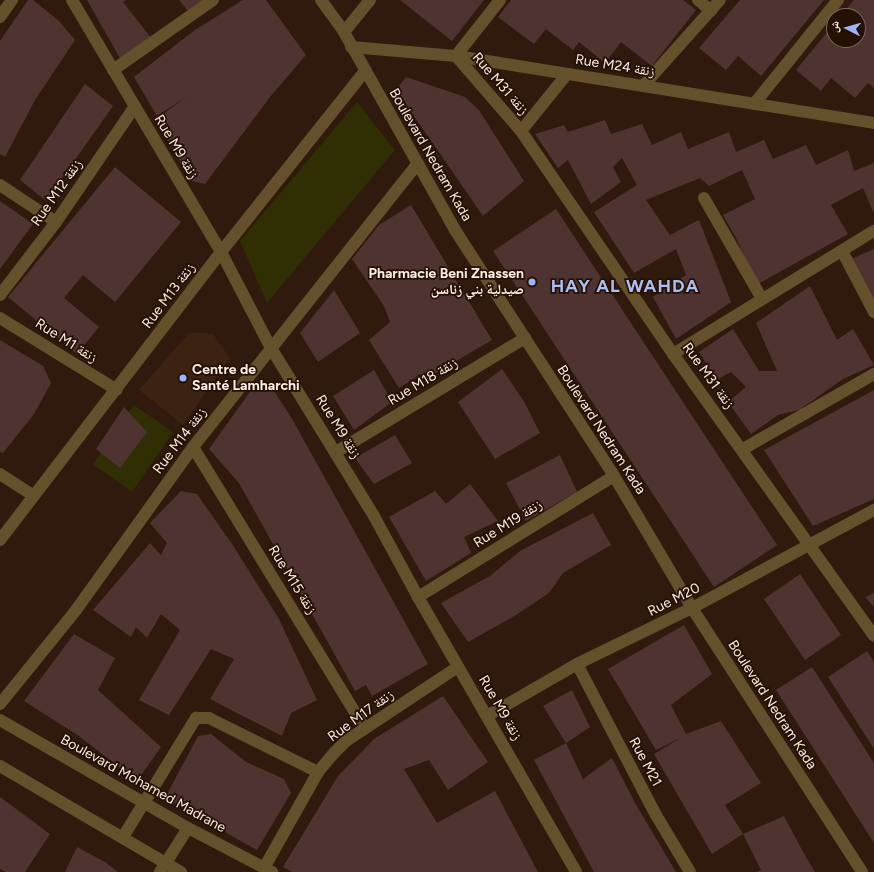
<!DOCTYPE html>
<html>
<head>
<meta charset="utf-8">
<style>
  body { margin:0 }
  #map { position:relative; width:874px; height:872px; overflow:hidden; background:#2f1a0d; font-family:Figtree,"Noto Naskh Arabic",sans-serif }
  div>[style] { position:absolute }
  .built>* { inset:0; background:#3c2210 }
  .green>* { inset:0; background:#2f2f03 }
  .building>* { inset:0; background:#4f3331 }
  .minor>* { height:12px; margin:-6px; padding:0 6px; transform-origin:6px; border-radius:6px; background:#64502a }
  .tertiary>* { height:12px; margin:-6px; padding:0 6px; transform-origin:6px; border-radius:6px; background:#64502a }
  .dots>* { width:11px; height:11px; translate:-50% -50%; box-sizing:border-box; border:2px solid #251104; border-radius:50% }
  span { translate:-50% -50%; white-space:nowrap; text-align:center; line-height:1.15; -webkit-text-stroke:3.5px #251104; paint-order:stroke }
  .street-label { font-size:14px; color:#faebe2 }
  .poi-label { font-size:14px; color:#faebe2; font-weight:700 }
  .right { translate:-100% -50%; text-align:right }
  .left { translate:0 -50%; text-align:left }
  .district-label { font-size:18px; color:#acbef4; font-weight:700; letter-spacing:1px }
  .north { position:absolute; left:826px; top:8px; width:40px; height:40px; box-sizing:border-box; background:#251104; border:1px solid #7a685d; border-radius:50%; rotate:276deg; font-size:11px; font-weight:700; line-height:16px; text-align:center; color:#faebe2 }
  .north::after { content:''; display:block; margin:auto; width:14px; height:18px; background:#9db4fd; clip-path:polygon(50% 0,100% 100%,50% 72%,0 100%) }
</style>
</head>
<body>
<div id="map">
  <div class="built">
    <i style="clip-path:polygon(190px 332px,213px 334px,230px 358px,183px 425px,139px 390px)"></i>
  </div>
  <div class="green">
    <i style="clip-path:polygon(357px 102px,395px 150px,267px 303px,240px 241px)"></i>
    <i style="clip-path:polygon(134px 405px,173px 432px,132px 492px,93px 464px)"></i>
  </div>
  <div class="building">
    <i style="clip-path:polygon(28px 0,33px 0,59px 21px,75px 40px,35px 100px,5px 157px,0 154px,0 41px)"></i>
    <i style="clip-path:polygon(87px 0,126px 0,123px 2px,152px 39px,121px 60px)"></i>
    <i style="clip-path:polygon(179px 0,204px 0,188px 11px)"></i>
    <i style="clip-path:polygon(243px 0,266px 0,306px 55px,270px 97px,205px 184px,191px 181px,156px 119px,188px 96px,157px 116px,134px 77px,195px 30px)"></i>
    <i style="clip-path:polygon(400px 0,484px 0,452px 41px)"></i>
    <i style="clip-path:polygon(511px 0,683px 0,696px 10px,652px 66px,621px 42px,605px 63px,579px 42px,573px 50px,546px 29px,534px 44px,498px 17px)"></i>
    <i style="clip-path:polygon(740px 0,824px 0,761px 76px,738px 56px,726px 70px,699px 48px)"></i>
    <i style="clip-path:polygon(854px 0,874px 0,874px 88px,868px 83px,855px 98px,831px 78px,821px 91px,796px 70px,834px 24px,834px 40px,858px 40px,858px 16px,841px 16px)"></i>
    <i style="clip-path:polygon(406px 77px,465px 97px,479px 110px,524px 181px,483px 216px,396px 90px)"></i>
    <i style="clip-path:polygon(85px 84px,113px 106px,46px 201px,20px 180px)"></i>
    <i style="clip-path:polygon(605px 120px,611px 134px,642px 124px,652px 145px,681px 132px,688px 149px,729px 132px,736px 152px,764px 140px,773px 159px,806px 145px,816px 165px,848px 150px,854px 171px,874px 163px,874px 214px,863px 188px,831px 205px,848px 234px,756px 285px,737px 240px,723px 215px,755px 199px,742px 170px,709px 186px,700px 178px,646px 200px,670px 235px,699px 220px,731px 302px,676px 339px,653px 297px,686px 275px,676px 249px,634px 273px,594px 212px,637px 185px,622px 158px,613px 167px,621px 182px,591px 204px,568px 160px,558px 168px,535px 134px,564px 125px,568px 132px)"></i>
    <i style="clip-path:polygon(115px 167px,181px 222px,115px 302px,83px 275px,64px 298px,99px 327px,77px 354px,8px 297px)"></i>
    <i style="clip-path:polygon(0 201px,33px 224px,0 269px)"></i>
    <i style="clip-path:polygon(411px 205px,492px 340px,424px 380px,421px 374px,399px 388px,369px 340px,390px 322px,384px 306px,352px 259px,379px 225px)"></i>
    <i style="clip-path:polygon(556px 209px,777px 545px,714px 587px,493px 251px)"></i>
    <i style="clip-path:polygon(874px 249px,874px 308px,849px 260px)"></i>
    <i style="clip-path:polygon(810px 286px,837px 340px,853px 329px,874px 365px,843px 379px,799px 410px,778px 415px,751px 434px,728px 402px,746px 387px,731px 372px,716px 380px,699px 352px,733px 329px,759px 371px,777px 371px,756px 323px)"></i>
    <i style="clip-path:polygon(334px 290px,360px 333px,318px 362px,300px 333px)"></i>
    <i style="clip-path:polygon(0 340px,43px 366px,51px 383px,34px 414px,3px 453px,0 452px)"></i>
    <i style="clip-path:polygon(502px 369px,525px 403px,540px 433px,495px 459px,458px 402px)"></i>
    <i style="clip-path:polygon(374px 370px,392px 402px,354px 430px,333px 396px)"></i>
    <i style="clip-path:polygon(257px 382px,272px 388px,291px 417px,428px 664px,372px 696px,366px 685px,355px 691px,239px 483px,209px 449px)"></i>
    <i style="clip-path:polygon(874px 390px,874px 499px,813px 526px,764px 450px)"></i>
    <i style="clip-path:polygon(124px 407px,147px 432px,120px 468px,96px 449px)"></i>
    <i style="clip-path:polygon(395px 435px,412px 463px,374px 484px,355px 458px)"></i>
    <i style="clip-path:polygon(560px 455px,577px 492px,526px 521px,506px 483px)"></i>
    <i style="clip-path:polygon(470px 484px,498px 521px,464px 537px,471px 553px,426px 581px,389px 517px,435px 491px,446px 504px)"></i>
    <i style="clip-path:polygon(181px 491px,197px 494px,232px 544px,279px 619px,317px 700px,291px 713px,282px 736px,210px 699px,234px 659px,211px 649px,169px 715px,139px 700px,180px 630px,161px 614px,147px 638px,136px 627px,131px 637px,93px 610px,150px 543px,161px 555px,167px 543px,150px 523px)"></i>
    <i style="clip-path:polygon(593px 513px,611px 545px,563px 573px,549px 593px,516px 615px,468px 642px,441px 603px,490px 576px,520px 551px)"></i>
    <i style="clip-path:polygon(800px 574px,841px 635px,805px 660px,764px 599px)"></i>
    <i style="clip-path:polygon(874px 593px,874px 607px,865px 597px)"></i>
    <i style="clip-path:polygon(684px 625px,712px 674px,671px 705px,686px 734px,721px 721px,761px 783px,725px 805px,743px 834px,712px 854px,654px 754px,682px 737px,656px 750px,608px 669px)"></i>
    <i style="clip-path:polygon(74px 634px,115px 658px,98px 690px,161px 747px,137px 781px,79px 736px,24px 701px)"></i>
    <i style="clip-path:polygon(867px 651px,874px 662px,874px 749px,828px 677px)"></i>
    <i style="clip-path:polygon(812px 667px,874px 763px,874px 843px,776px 690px)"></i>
    <i style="clip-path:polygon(572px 690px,590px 727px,566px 743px,543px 706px)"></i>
    <i style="clip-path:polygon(443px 696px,488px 762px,448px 790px,429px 760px,404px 769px,437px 823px,495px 791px,538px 872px,292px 872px,283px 867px,338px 776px,374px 739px)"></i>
    <i style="clip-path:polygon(211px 734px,246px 762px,284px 779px,291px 793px,257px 850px,165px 798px,198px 736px)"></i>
    <i style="clip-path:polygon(566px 743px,583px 779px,612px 758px,635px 803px,676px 872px,594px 872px,534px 760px)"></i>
    <i style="clip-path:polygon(0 797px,50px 834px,25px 872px,6px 872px,0 869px)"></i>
    <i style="clip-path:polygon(784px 816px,802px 850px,815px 872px,757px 872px,761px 870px,743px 834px)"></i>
    <i style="clip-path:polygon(77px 847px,105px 862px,118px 872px,65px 872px)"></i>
  </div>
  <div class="minor">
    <i style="left:72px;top:0;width:293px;rotate:59.4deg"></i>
    <i style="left:221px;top:252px;width:108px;rotate:62.5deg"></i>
    <i style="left:271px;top:348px;width:199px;rotate:58.5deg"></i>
    <i style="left:375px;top:518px;width:90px;rotate:61.4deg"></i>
    <i style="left:418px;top:597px;width:317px;rotate:60.1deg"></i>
    <i style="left:321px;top:0;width:39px;rotate:54deg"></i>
    <i style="left:344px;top:32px;width:227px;rotate:60.7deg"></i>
    <i style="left:455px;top:230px;width:293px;rotate:57.1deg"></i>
    <i style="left:614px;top:476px;width:153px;rotate:59.4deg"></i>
    <i style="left:692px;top:608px;width:314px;rotate:57.2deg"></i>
    <i style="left:500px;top:0;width:71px;rotate:128.2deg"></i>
    <i style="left:456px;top:56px;width:99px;rotate:49.1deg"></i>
    <i style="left:521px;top:131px;width:270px;rotate:55.7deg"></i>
    <i style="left:673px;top:354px;width:346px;rotate:54.5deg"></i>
    <i style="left:698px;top:0;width:17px;rotate:40deg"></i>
    <i style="left:0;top:17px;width:21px;rotate:-55deg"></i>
    <i style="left:344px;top:32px;width:41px;rotate:-50.9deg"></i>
    <i style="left:351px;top:47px;width:105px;rotate:4.9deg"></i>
    <i style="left:456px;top:56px;width:423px;rotate:9.1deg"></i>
    <i style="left:113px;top:70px;width:122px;rotate:-35deg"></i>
    <i style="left:643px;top:86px;width:115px;rotate:-48.2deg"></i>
    <i style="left:754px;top:104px;width:134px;rotate:-51.1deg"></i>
    <i style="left:521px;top:131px;width:73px;rotate:-51.1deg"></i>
    <i style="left:0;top:185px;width:67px;rotate:33.5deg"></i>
    <i style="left:704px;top:198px;width:116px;rotate:60.1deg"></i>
    <i style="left:842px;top:251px;width:69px;rotate:62.3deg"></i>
    <i style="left:0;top:295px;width:92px;rotate:-52.5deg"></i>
    <i style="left:56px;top:222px;width:140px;rotate:-55.7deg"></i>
    <i style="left:0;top:318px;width:137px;rotate:31.6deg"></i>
    <i style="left:673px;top:354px;width:236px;rotate:-31.5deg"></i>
    <i style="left:193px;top:447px;width:330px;rotate:58.6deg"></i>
    <i style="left:743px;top:449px;width:151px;rotate:-29.8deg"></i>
    <i style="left:336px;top:452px;width:221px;rotate:-31.1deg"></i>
    <i style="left:0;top:474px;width:40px;rotate:32.9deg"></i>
    <i style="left:0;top:540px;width:363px;rotate:-52.5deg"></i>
    <i style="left:221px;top:252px;width:231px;rotate:-51.5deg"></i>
    <i style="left:418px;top:597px;width:230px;rotate:-31.7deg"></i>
    <i style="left:577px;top:664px;width:170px;rotate:62.4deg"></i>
    <i style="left:656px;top:815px;width:66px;rotate:59.2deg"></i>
    <i style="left:0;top:704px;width:121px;rotate:-51deg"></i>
    <i style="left:76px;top:610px;width:201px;rotate:-54.3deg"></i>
    <i style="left:193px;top:447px;width:362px;rotate:-51.6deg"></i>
    <i style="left:487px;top:716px;width:104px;rotate:-30deg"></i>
    <i style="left:577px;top:664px;width:128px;rotate:-26deg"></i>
    <i style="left:692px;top:608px;width:207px;rotate:-28.3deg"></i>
    <i style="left:123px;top:837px;width:140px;rotate:-58.5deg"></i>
    <i style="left:196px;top:718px;width:13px"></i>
    <i style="left:209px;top:718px;width:122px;rotate:26.4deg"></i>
    <i style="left:264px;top:868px;width:110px;rotate:-60.6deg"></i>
    <i style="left:318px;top:772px;width:26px;rotate:-50deg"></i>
    <i style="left:335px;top:752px;width:16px;rotate:-45deg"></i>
    <i style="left:346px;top:741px;width:134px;rotate:-33.5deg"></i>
    <i style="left:160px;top:872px;width:52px;rotate:-57.5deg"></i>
  </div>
  <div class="tertiary">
    <i style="left:0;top:720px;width:217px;rotate:29.9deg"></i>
    <i style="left:188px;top:828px;width:95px;rotate:27.6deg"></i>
    <i style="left:0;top:766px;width:210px;rotate:30.4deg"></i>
  </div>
  <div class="dots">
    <i style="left:532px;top:282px;background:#9db4fd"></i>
    <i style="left:183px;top:378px;background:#9db4fd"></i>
  </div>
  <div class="street-label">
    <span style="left:615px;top:66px;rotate:9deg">Rue M24 زنقة</span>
    <span style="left:500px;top:84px;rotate:49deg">Rue M31 زنقة</span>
    <span style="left:176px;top:147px;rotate:59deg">Rue M9 زنقة</span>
    <span style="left:430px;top:155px;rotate:60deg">Boulevard Nedram Kada</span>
    <span style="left:57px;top:193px;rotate:-55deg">Rue M12 زنقة</span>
    <span style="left:169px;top:296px;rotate:-53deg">Rue M13 زنقة</span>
    <span style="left:66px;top:341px;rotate:32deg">Rue M1 زنقة</span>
    <span style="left:708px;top:376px;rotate:54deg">Rue M31 زنقة</span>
    <span style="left:423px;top:382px;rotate:-31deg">Rue M18 زنقة</span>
    <span style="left:338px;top:427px;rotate:58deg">Rue M9 زنقة</span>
    <span style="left:601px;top:430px;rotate:57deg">Boulevard Nedram Kada</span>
    <span style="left:180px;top:441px;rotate:-53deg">Rue M14 زنقة</span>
    <span style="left:508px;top:524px;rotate:-32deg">Rue M19 زنقة</span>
    <span style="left:292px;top:580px;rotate:58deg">Rue M15 زنقة</span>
    <span style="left:674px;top:600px;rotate:-27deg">Rue M20</span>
    <span style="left:772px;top:705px;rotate:57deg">Boulevard Nedram Kada</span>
    <span style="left:500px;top:708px;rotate:60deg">Rue M9 زنقة</span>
    <span style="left:361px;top:716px;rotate:-36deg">Rue M17 زنقة</span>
    <span style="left:645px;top:762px;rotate:62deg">Rue M21</span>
    <span style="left:143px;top:784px;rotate:29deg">Boulevard Mohamed Madrane</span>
  </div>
  <div class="poi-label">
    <span class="right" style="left:524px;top:282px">Pharmacie Beni Znassen<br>صيدلية بني زناسن</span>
    <span class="left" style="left:192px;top:378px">Centre de<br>Santé Lamharchi</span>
  </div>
  <div class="district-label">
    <span style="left:625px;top:286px">HAY AL WAHDA</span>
  </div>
  <div class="north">ش</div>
</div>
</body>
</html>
